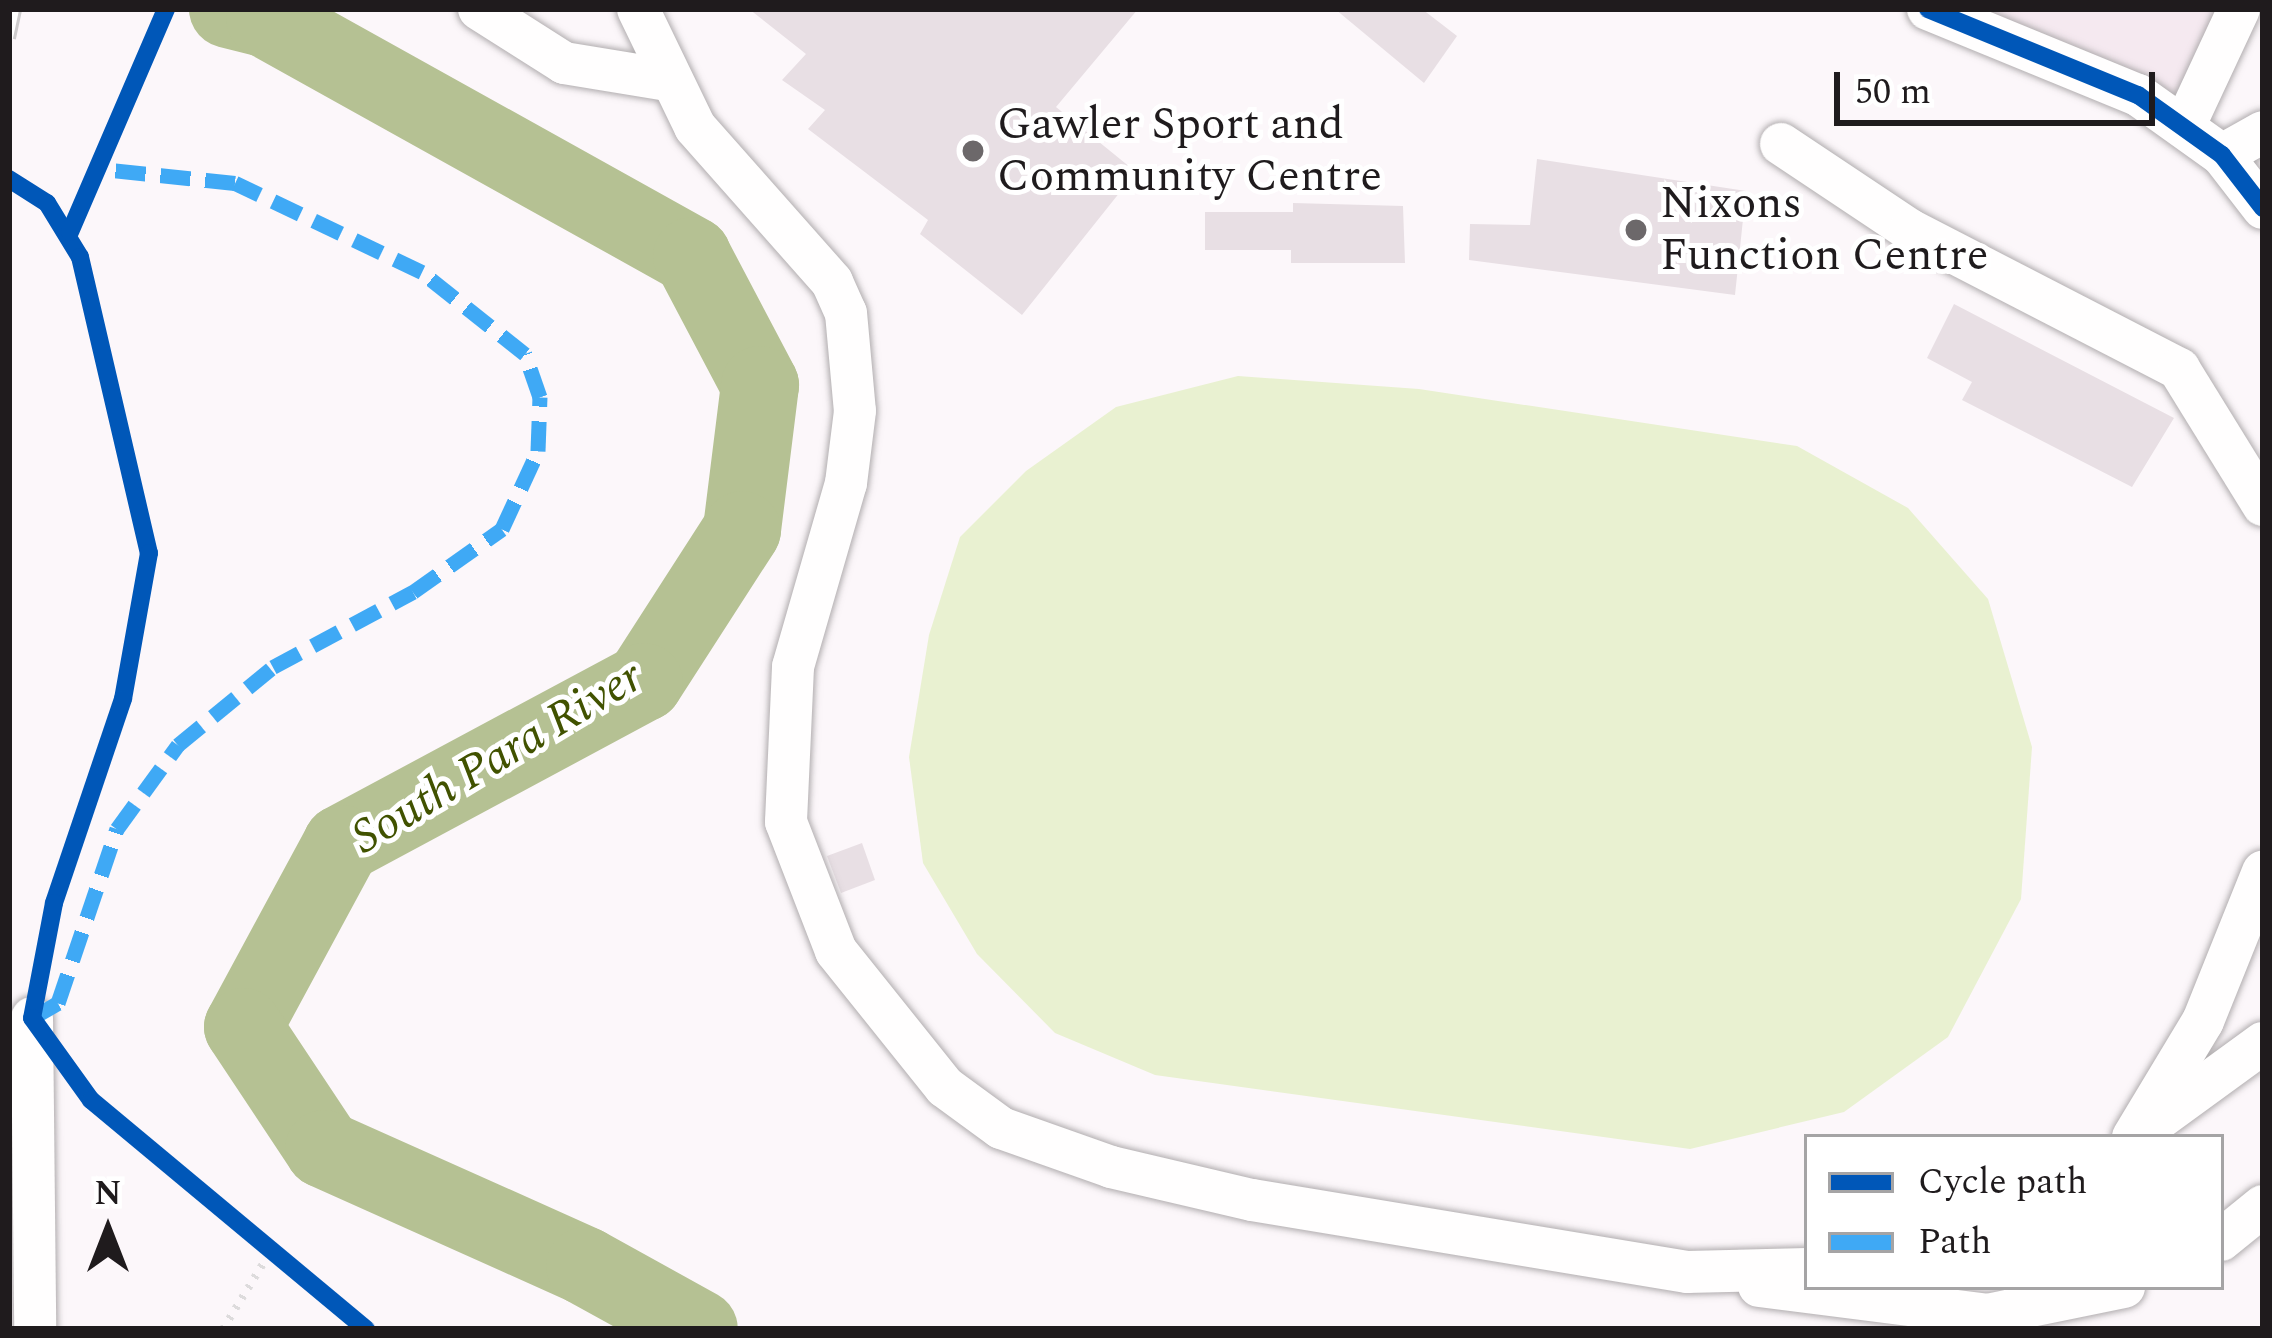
<!DOCTYPE html>
<html>
<head>
<meta charset="utf-8">
<style>
  body { margin:0 }
  #map { position:relative; width:2272px; height:1338px; overflow:hidden; background:#fcf7fa; font-family:Spectral,serif }
  div>[style] { position:absolute }
  .built>* { inset:0; background:#f5e9f0 }
  .green>* { inset:0; background:#e9f1d1 }
  .river>* { height:78px; margin:-39px; padding:0 39px; transform-origin:39px; border-radius:39px; background:#b5c193 }
  .building>* { inset:0; background:#e8dfe4 }
  .path>* { height:8px; margin-top:-4px; transform-origin:0; background:repeating-linear-gradient(90deg,#dddbdc 0 3px,transparent 0 12px) }
  .roads { filter:drop-shadow(0 0 3px #b2aeb0) drop-shadow(0 0 3px #b2aeb0) }
  .minor>* { height:42px; margin:-21px; padding:0 21px; transform-origin:21px; border-radius:21px; background:#fffefe }
  .rail>* { height:14px; margin-top:-7px; transform-origin:0; background:repeating-linear-gradient(90deg,#fff 0 27px,#cecccd 0 54px); box-sizing:border-box; border-block:3px solid #cecccd }
  .quiet>* { height:15px; margin-top:-7.5px; transform-origin:0; background:repeating-linear-gradient(90deg,#3fa9f5 0 30px,transparent 0 45px) }
  .cycleway>* { height:18px; margin:-9px; padding:0 9px; transform-origin:9px; border-radius:9px; background:#0057b8 }
  .dots>* { width:33px; height:33px; translate:-50% -50%; box-sizing:border-box; border:6px solid #fff; border-radius:50% }
  span { translate:-50% -50%; white-space:nowrap; text-align:center; line-height:1.15; -webkit-text-stroke:10px #fff; paint-order:stroke }
  .poi-label { font-size:45px; color:#1f1b1d }
  .left { translate:0 -50%; text-align:left }
  .water-label { font-size:48px; color:#415200; font-style:italic }
  .frame { position:absolute; inset:0; border:12px solid #1f1b1d; pointer-events:none }
  .legend { position:absolute; left:1804px; top:1134px; width:420px; height:156px; box-sizing:border-box; background:#fff; border:3px solid #a5a4a5; margin:0; padding:15px 21px; list-style:none; font-size:36px; color:#1f1b1d }
  .legend li { display:flex; align-items:center; gap:24px; height:60px }
  .legend b { width:60px; border:3px solid #a5a4a5 }
  .north { position:absolute; left:48px; top:1170px; width:120px; height:120px; -webkit-text-stroke:9px #fff; paint-order:stroke; rotate:0deg; font-size:33px; font-weight:700; line-height:48px; text-align:center; color:#1f1b1d }
  .north::after { content:''; display:block; margin:auto; width:42px; height:54px; background:#1f1b1d; clip-path:polygon(50% 0,100% 100%,50% 72%,0 100%) }
  .scale { position:absolute; left:1834px; top:72px; width:321px; height:54px; box-sizing:border-box; border:6px solid #1f1b1d; border-top:0; padding-left:15px; font-size:36px; line-height:42px; white-space:nowrap; color:#1f1b1d; -webkit-text-stroke:9px #fff; paint-order:stroke }
</style>
</head>
<body>
<div id="map">
  <div class="built">
    <i style="clip-path:polygon(1928px 9px,2239px 9px,2184px 127px)"></i>
  </div>
  <div class="green">
    <i style="clip-path:polygon(1238px 376px,1419px 389px,1797px 446px,1908px 508px,1988px 599px,2032px 747px,2021px 899px,1948px 1037px,1844px 1112px,1690px 1149px,1155px 1075px,1055px 1033px,977px 954px,923px 863px,909px 757px,929px 635px,960px 537px,1026px 471px,1116px 407px)"></i>
  </div>
  <div class="river">
    <i style="left:228px;top:9px;width:38px;rotate:14deg"></i>
    <i style="left:265px;top:18px;width:489px;rotate:29.1deg"></i>
    <i style="left:692px;top:256px;width:146px;rotate:62.2deg"></i>
    <i style="left:760px;top:385px;width:146px;rotate:97.1deg"></i>
    <i style="left:742px;top:530px;width:181px;rotate:122.8deg"></i>
    <i style="left:644px;top:682px;width:343px;rotate:151.8deg"></i>
    <i style="left:342px;top:844px;width:208px;rotate:118.4deg"></i>
    <i style="left:243px;top:1027px;width:146px;rotate:56.4deg"></i>
    <i style="left:324px;top:1149px;width:286px;rotate:24.1deg"></i>
    <i style="left:585px;top:1266px;width:130px;rotate:28.9deg"></i>
  </div>
  <div class="building">
    <i style="clip-path:polygon(749px 9px,1138px 9px,1056px 107px,1136px 172px,1022px 315px,920px 234px,928px 220px,808px 129px,825px 110px,782px 80px,806px 54px)"></i>
    <i style="clip-path:polygon(1335px 9px,1422px 9px,1457px 36px,1424px 83px)"></i>
    <i style="clip-path:polygon(1537px 159px,1746px 191px,1735px 295px,1469px 260px,1470px 224px,1530px 225px)"></i>
    <i style="clip-path:polygon(1293px 203px,1403px 206px,1405px 263px,1291px 263px,1291px 250px,1205px 250px,1205px 212px,1293px 212px)"></i>
    <i style="clip-path:polygon(1954px 304px,2174px 418px,2132px 487px,1962px 400px,1972px 382px,1927px 358px)"></i>
    <i style="clip-path:polygon(862px 843px,875px 880px,841px 893px,827px 856px)"></i>
  </div>
  <div class="path">
    <i style="left:223px;top:1329px;width:88px;rotate:-58.5deg"></i>
  </div>
  <div class="roads">
    <div class="minor">
      <i style="left:479px;top:9px;width:101px;rotate:32.4deg"></i>
      <i style="left:564px;top:63px;width:105px;rotate:9.3deg"></i>
      <i style="left:638px;top:9px;width:131px;rotate:64.2deg"></i>
      <i style="left:695px;top:127px;width:207px;rotate:48.5deg"></i>
      <i style="left:832px;top:282px;width:34px;rotate:66deg"></i>
      <i style="left:846px;top:313px;width:98px;rotate:84.8deg"></i>
      <i style="left:855px;top:411px;width:73px;rotate:97.1deg"></i>
      <i style="left:846px;top:483px;width:191px;rotate:106.1deg"></i>
      <i style="left:793px;top:667px;width:155px;rotate:92.6deg"></i>
      <i style="left:786px;top:822px;width:138px;rotate:68.8deg"></i>
      <i style="left:836px;top:951px;width:174px;rotate:51.3deg"></i>
      <i style="left:945px;top:1087px;width:69px;rotate:36.2deg"></i>
      <i style="left:1001px;top:1128px;width:117px;rotate:19.5deg"></i>
      <i style="left:1111px;top:1167px;width:145px;rotate:13.2deg"></i>
      <i style="left:1252px;top:1200px;width:441px;rotate:9.4deg"></i>
      <i style="left:1687px;top:1272px;width:120px;rotate:-1.4deg"></i>
      <i style="left:1928px;top:9px;width:227px;rotate:22.3deg"></i>
      <i style="left:2138px;top:95px;width:103px;rotate:35.5deg"></i>
      <i style="left:2222px;top:155px;width:67px;rotate:52.3deg"></i>
      <i style="left:2184px;top:127px;width:130px;rotate:-65deg"></i>
      <i style="left:1781px;top:144px;width:155px;rotate:33.7deg"></i>
      <i style="left:1910px;top:230px;width:303px;rotate:27.3deg"></i>
      <i style="left:2179px;top:369px;width:160px;rotate:58.3deg"></i>
      <i style="left:2222px;top:155px;width:47px;rotate:-29.3deg"></i>
      <i style="left:32px;top:1018px;width:311px;rotate:89.4deg"></i>
      <i style="left:2149px;top:1126px;width:141px;rotate:-36.1deg"></i>
      <i style="left:2133px;top:1137px;width:135px;rotate:-58.9deg"></i>
      <i style="left:2203px;top:1021px;width:161px;rotate:-68.1deg"></i>
      <i style="left:2221px;top:1240px;width:54px;rotate:-39deg"></i>
      <i style="left:1759px;top:1286px;width:230px;rotate:7.2deg"></i>
      <i style="left:1987px;top:1315px;width:140px;rotate:-11.6deg"></i>
    </div>
  </div>
  <div class="rail">
    <i style="left:9px;top:38px;width:30px;rotate:-78deg"></i>
  </div>
  <div class="quiet">
    <i style="left:32px;top:1018px;width:30px;rotate:-30deg"></i>
    <i style="left:58px;top:1003px;width:184px;rotate:-71.3deg"></i>
    <i style="left:117px;top:829px;width:104px;rotate:-54deg"></i>
    <i style="left:178px;top:745px;width:123px;rotate:-39.4deg"></i>
    <i style="left:273px;top:667px;width:159px;rotate:-28.2deg"></i>
    <i style="left:413px;top:592px;width:109px;rotate:-35.3deg"></i>
    <i style="left:502px;top:529px;width:86px;rotate:-65.2deg"></i>
    <i style="left:538px;top:451px;width:54px;rotate:-87.9deg"></i>
    <i style="left:540px;top:397px;width:46px;rotate:-109.2deg"></i>
    <i style="left:525px;top:354px;width:132px;rotate:-141.5deg"></i>
    <i style="left:422px;top:272px;width:207px;rotate:-154.5deg"></i>
    <i style="left:235px;top:183px;width:135px;rotate:-174deg"></i>
  </div>
  <div class="cycleway">
    <i style="left:1928px;top:9px;width:227px;rotate:22.3deg"></i>
    <i style="left:2138px;top:95px;width:103px;rotate:35.5deg"></i>
    <i style="left:2222px;top:155px;width:67px;rotate:52.3deg"></i>
    <i style="left:9px;top:179px;width:45px;rotate:32.3deg"></i>
    <i style="left:47px;top:203px;width:63px;rotate:58.6deg"></i>
    <i style="left:80px;top:257px;width:304px;rotate:76.9deg"></i>
    <i style="left:149px;top:553px;width:148px;rotate:100.1deg"></i>
    <i style="left:123px;top:699px;width:215px;rotate:108.7deg"></i>
    <i style="left:54px;top:903px;width:117px;rotate:100.8deg"></i>
    <i style="left:32px;top:1018px;width:101px;rotate:54.3deg"></i>
    <i style="left:91px;top:1100px;width:358px;rotate:39.8deg"></i>
    <i style="left:70px;top:232px;width:243px;rotate:-66.7deg"></i>
  </div>
  <div class="dots">
    <i style="left:973px;top:151px;background:#6c686a"></i>
    <i style="left:1636px;top:230px;background:#6c686a"></i>
  </div>
  <div class="poi-label">
    <span class="left" style="left:997px;top:151px">Gawler Sport and<br>Community Centre</span>
    <span class="left" style="left:1660px;top:230px">Nixons<br>Function Centre</span>
  </div>
  <div class="water-label">
    <span style="left:497px;top:757px;rotate:-31deg">South Para River</span>
  </div>
  <div class="frame"></div>
  <ul class="legend">
  <li><b style="height:15px;background:#0057b8"></b>Cycle path</li>
  <li><b style="height:15px;background:#3fa9f5"></b>Path</li>
  </ul>
  <div class="north">N</div>
  <div class="scale">50 m</div>
</div>
</body>
</html>
